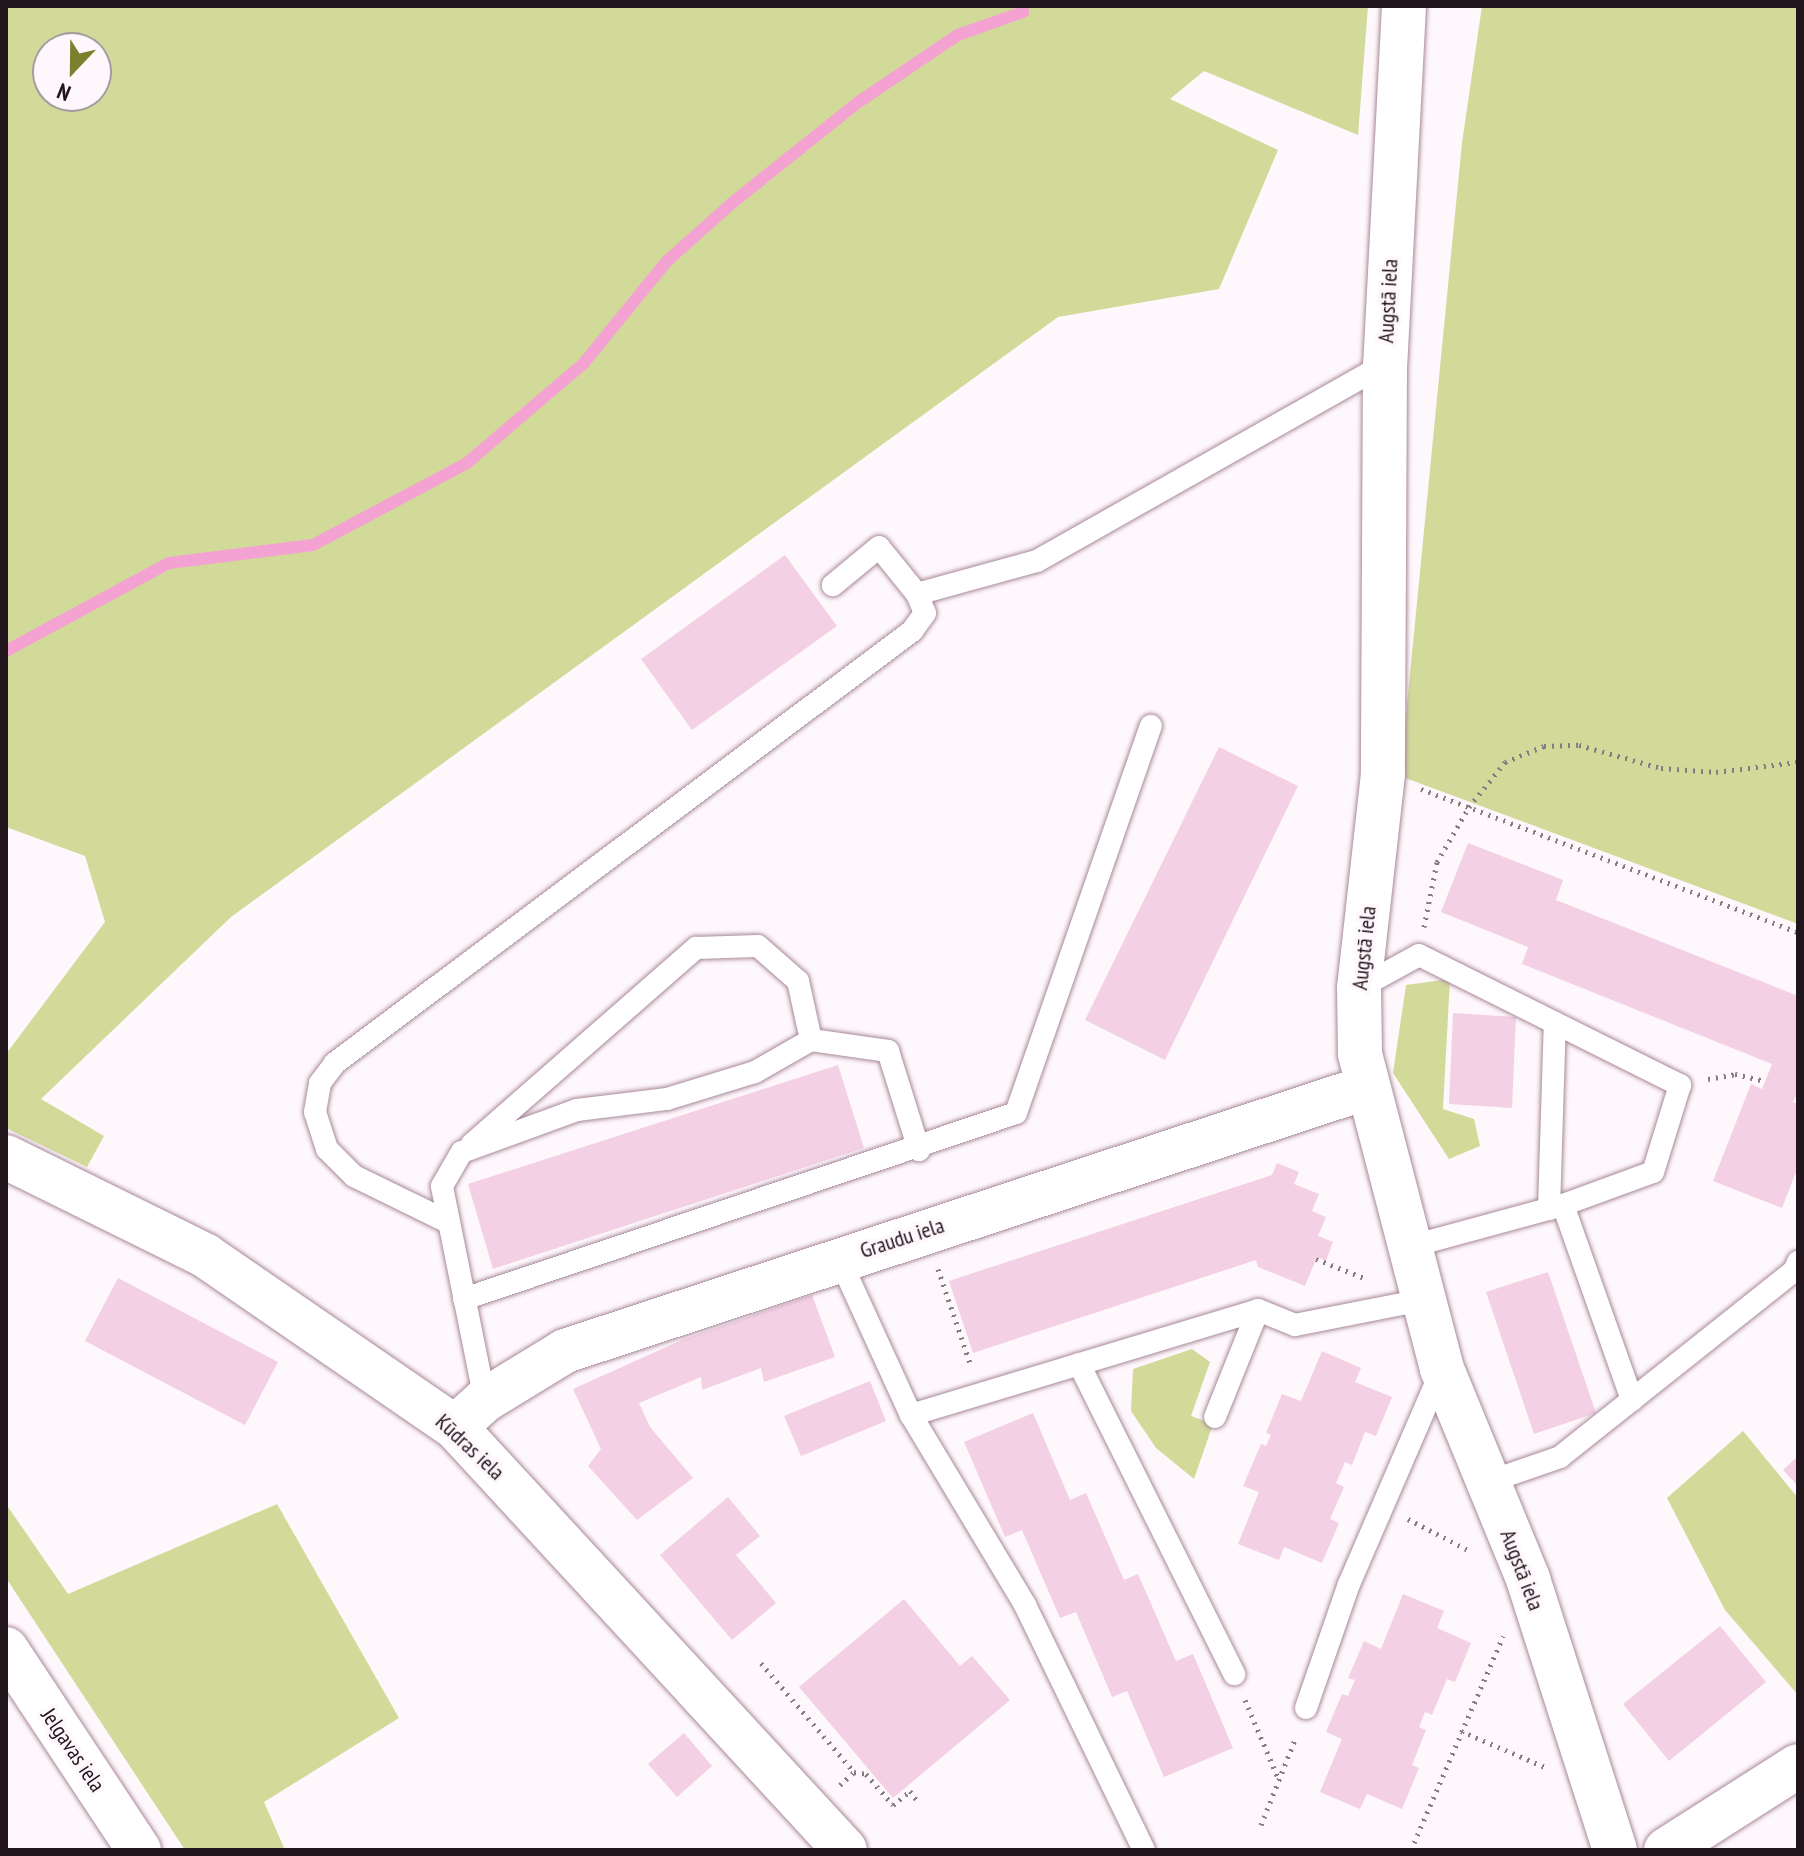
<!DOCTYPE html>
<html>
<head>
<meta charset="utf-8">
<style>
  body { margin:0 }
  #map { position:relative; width:1804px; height:1856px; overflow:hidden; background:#fef7fb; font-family:"PT Sans Narrow",sans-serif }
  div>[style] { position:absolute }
  .green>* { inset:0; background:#d2da9a }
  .stream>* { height:12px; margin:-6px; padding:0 6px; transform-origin:6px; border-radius:6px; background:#f4a2d1 }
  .building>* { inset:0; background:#f3d0e3 }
  .path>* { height:5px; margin-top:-2.5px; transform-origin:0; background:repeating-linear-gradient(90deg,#867d82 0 2px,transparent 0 8px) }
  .roads { filter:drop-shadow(0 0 2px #a8889a) drop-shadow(0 0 2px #a8889a) }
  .lane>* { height:22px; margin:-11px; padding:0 11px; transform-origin:11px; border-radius:11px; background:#fff }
  .street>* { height:44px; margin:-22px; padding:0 22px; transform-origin:22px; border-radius:22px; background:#fff }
  .secondary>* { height:44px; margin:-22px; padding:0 22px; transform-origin:22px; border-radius:22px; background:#fff }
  span { translate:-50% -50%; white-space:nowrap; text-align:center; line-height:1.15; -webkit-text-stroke:7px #fef7fb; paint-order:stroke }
  .street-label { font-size:22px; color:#21151b }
  .frame { position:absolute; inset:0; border:8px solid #21151b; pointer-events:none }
  .north { position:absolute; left:32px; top:32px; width:80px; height:80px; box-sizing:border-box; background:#fef7fb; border:2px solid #a69da1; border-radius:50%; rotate:202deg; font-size:22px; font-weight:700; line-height:32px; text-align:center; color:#21151b }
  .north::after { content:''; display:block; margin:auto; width:28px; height:36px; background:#7a812d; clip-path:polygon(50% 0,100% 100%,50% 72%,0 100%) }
</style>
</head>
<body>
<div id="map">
  <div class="green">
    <i style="clip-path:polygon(evenodd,6px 6px,1368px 6px,1358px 135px,1204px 71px,1170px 99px,1278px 150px,1219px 289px,1058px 317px,231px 917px,41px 1099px,104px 1136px,87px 1167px,6px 1128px,6px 1054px,105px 922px,85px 856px,6px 827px,6px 6px,96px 48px,96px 96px,48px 96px,48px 48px,96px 48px)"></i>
    <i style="clip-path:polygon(1482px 6px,1798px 6px,1798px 924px,1400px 776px,1462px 143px)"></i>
    <i style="clip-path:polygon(1450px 979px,1443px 1109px,1474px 1119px,1480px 1146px,1449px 1159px,1393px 1073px,1406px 985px)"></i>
    <i style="clip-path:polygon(1192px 1349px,1210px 1362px,1191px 1416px,1213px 1424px,1194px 1479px,1156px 1448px,1131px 1411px,1133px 1369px)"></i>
    <i style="clip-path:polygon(1743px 1431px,1798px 1498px,1798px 1695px,1725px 1610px,1667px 1498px)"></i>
    <i style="clip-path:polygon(6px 1504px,68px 1594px,277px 1504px,399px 1718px,264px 1802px,285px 1850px,185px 1850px,6px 1578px)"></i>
  </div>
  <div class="stream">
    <i style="left:6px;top:651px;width:185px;rotate:-28.4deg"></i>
    <i style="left:169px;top:563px;width:145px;rotate:-7.1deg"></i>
    <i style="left:313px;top:545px;width:174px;rotate:-28deg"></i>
    <i style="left:467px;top:463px;width:154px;rotate:-40.5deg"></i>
    <i style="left:584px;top:363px;width:130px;rotate:-50.9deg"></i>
    <i style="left:666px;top:262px;width:89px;rotate:-41.8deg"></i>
    <i style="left:732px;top:203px;width:164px;rotate:-38.6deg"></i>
    <i style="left:860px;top:101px;width:118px;rotate:-34deg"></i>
    <i style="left:958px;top:35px;width:69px;rotate:-19.5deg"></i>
    <i style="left:1023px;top:12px;width:6px;rotate:-99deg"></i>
  </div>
  <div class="building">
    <i style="clip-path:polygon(785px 555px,837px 626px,692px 730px,641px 659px)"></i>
    <i style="clip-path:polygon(1219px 747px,1298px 786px,1165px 1060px,1085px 1020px)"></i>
    <i style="clip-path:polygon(1468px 843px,1563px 880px,1556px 900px,1798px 996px,1798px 1091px,1793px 1102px,1798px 1104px,1798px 1167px,1782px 1208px,1713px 1181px,1751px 1084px,1762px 1089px,1772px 1064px,1522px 964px,1528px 947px,1441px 912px)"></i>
    <i style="clip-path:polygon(1453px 1013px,1516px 1017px,1512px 1108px,1449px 1104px)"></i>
    <i style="clip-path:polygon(838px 1065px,864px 1148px,493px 1269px,468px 1184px)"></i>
    <i style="clip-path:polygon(1277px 1163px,1299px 1172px,1294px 1184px,1319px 1194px,1312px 1211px,1326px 1217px,1318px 1236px,1333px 1242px,1326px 1261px,1317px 1257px,1305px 1286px,1258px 1267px,1256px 1260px,973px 1353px,949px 1281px,1272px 1175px)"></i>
    <i style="clip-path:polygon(1548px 1272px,1596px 1413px,1534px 1434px,1486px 1292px)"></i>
    <i style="clip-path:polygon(118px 1278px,278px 1362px,245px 1425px,85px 1341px)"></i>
    <i style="clip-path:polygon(812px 1295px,835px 1357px,764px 1382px,761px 1368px,702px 1390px,701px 1377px,639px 1403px,650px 1427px,693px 1478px,637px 1520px,588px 1466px,601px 1449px,573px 1389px,684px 1339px)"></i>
    <i style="clip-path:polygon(1322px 1351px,1361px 1368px,1355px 1382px,1392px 1397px,1376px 1436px,1365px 1432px,1352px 1465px,1345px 1462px,1336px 1483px,1344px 1487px,1330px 1519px,1339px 1523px,1322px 1563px,1284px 1547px,1279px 1560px,1238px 1544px,1259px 1492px,1243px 1486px,1261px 1444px,1266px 1446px,1271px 1435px,1266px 1433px,1282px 1394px,1301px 1401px)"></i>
    <i style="clip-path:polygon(870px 1381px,886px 1421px,801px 1456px,784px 1416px)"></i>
    <i style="clip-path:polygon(1033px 1413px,1070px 1500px,1086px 1493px,1124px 1580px,1138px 1574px,1176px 1661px,1193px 1654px,1233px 1748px,1164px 1777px,1127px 1691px,1112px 1697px,1076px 1612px,1060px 1618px,1022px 1530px,1005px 1537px,964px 1442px)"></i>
    <i style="clip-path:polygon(1798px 1456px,1798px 1486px,1783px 1470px)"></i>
    <i style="clip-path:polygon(728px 1497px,760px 1536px,736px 1555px,776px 1603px,732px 1640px,660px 1555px)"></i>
    <i style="clip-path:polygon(1403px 1594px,1444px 1611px,1437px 1628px,1471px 1643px,1455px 1682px,1447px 1679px,1432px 1715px,1425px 1712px,1419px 1727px,1426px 1730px,1412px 1765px,1419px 1768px,1402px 1809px,1367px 1794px,1360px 1809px,1320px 1792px,1342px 1739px,1326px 1732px,1342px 1694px,1348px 1696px,1355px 1680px,1348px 1678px,1364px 1641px,1381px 1649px)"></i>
    <i style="clip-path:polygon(904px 1599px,960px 1666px,972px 1656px,1010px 1700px,893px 1798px,799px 1687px)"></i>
    <i style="clip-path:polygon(1720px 1626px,1766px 1682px,1669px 1761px,1623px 1704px)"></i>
    <i style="clip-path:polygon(684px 1733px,712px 1766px,677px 1797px,648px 1764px)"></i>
  </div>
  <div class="path">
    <i style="left:1421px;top:789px;width:403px;rotate:20.8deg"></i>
    <i style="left:1424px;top:927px;width:66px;rotate:-78.7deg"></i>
    <i style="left:1437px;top:862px;width:64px;rotate:-59.8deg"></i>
    <i style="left:1469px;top:807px;width:58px;rotate:-51.3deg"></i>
    <i style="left:1505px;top:762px;width:42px;rotate:-22.3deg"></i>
    <i style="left:1544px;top:746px;width:35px;rotate:-2deg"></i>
    <i style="left:1579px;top:745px;width:85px;rotate:15.7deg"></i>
    <i style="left:1661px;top:768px;width:55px;rotate:4.2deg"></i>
    <i style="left:1716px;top:772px;width:83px;rotate:-7deg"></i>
    <i style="left:1708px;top:1079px;width:27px;rotate:-10deg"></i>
    <i style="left:1735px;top:1074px;width:31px;rotate:13deg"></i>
    <i style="left:1316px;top:1259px;width:55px;rotate:21.4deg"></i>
    <i style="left:938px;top:1269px;width:102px;rotate:71.2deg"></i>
    <i style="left:1408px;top:1519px;width:70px;rotate:27.3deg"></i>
    <i style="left:761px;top:1663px;width:143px;rotate:49.5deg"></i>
    <i style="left:854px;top:1772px;width:12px;rotate:9deg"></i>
    <i style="left:866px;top:1774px;width:41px;rotate:48.9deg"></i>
    <i style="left:893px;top:1805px;width:22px;rotate:-39deg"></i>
    <i style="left:910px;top:1791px;width:15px;rotate:53deg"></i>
    <i style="left:1245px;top:1700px;width:87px;rotate:67deg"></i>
    <i style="left:1461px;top:1731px;width:91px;rotate:23.2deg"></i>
    <i style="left:840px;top:1785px;width:19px;rotate:-43deg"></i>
    <i style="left:1261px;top:1825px;width:95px;rotate:-68.3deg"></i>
    <i style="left:1411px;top:1850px;width:233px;rotate:-66.7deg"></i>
  </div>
  <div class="roads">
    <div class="lane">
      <i style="left:917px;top:594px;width:124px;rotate:-15.4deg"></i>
      <i style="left:1037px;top:561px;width:400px;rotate:-29.5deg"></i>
      <i style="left:1359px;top:988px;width:68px;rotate:-28.8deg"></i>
      <i style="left:1419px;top:955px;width:292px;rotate:26.5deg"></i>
      <i style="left:1680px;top:1085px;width:91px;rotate:107.2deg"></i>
      <i style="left:1653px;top:1172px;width:96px;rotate:159.9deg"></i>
      <i style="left:1563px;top:1205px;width:161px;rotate:164.8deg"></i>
      <i style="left:472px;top:1144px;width:298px;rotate:-41.2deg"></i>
      <i style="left:696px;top:948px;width:62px;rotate:-1.8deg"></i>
      <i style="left:758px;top:946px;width:53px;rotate:41.2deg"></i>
      <i style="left:798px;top:981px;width:60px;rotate:77.6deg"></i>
      <i style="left:1563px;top:1205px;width:207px;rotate:70.5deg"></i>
      <i style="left:1549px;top:1209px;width:186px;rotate:-88.2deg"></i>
      <i style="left:448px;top:1222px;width:105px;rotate:-153.9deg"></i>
      <i style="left:354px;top:1176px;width:38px;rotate:-135deg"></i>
      <i style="left:327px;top:1149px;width:39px;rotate:-108deg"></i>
      <i style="left:315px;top:1112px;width:29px;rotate:-80deg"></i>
      <i style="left:320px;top:1083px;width:25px;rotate:-53deg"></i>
      <i style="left:335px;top:1063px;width:721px;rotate:-36.82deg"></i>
      <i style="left:912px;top:631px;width:22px;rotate:-54deg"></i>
      <i style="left:925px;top:613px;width:21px;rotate:-113deg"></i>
      <i style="left:917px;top:594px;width:60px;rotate:-129deg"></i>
      <i style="left:879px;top:547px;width:60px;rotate:140.4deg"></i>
      <i style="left:839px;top:1258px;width:173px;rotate:65.4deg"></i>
      <i style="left:911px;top:1415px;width:222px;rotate:59deg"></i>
      <i style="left:1025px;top:1605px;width:272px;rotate:64.1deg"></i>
      <i style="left:464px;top:1299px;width:582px;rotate:-18.62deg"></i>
      <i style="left:1016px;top:1113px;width:410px;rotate:-70.8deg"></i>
      <i style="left:1079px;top:1364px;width:347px;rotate:63.4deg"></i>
      <i style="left:485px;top:1400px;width:218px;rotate:-101.4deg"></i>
      <i style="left:442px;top:1186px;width:39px;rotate:-60deg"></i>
      <i style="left:462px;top:1152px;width:122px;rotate:-20.1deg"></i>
      <i style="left:577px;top:1110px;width:91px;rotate:-7deg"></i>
      <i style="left:667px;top:1099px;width:92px;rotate:-17.1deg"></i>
      <i style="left:755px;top:1072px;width:64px;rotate:-29.7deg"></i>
      <i style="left:811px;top:1040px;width:78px;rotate:8.1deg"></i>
      <i style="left:888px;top:1051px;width:104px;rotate:72.6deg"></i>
      <i style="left:911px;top:1415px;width:363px;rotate:-16.8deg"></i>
      <i style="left:1258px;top:1310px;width:40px;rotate:22deg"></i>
      <i style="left:1295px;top:1325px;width:129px;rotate:-11.1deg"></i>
      <i style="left:1215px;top:1417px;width:115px;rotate:-68.1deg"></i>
      <i style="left:1488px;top:1482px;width:76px;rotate:-19.1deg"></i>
      <i style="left:1560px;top:1457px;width:299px;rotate:-38.5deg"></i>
      <i style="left:1794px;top:1271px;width:10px;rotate:-66deg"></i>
      <i style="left:1306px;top:1708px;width:131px;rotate:-70.9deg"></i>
      <i style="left:1349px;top:1584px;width:232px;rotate:-66.6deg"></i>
    </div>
    <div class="street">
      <i style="left:1404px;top:6px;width:359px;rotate:93deg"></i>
      <i style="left:1385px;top:364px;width:410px;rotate:90.3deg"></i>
      <i style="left:1383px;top:774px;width:215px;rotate:96.4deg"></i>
      <i style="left:1359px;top:988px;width:66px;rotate:89.1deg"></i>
      <i style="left:1360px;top:1054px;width:325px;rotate:75.4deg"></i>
      <i style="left:1442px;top:1369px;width:227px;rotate:67.7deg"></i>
      <i style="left:1528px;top:1579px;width:285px;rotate:72.2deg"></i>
      <i style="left:6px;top:1157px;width:223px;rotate:26.3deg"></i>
      <i style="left:206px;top:1256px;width:302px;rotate:34.5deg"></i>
      <i style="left:455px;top:1427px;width:575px;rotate:47.32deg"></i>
      <i style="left:455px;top:1427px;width:40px;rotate:-42deg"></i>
      <i style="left:485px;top:1400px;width:94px;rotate:-31.5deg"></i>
      <i style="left:565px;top:1351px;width:845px;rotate:-18.2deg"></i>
    </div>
    <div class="secondary">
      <i style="left:6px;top:1649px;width:241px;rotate:56.5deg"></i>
      <i style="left:1666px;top:1850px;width:156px;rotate:-32.5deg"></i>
    </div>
  </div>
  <div class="street-label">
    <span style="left:1388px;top:301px;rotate:-87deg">Augstā iela</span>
    <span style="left:1364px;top:948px;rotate:-84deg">Augstā iela</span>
    <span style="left:902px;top:1238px;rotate:-18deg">Graudu iela</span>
    <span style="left:470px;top:1447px;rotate:43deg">Kūdras iela</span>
    <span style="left:1522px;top:1570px;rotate:69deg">Augstā iela</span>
    <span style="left:73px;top:1750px;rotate:56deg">Jelgavas iela</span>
  </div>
  <div class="frame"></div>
  <div class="north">N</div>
</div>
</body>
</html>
